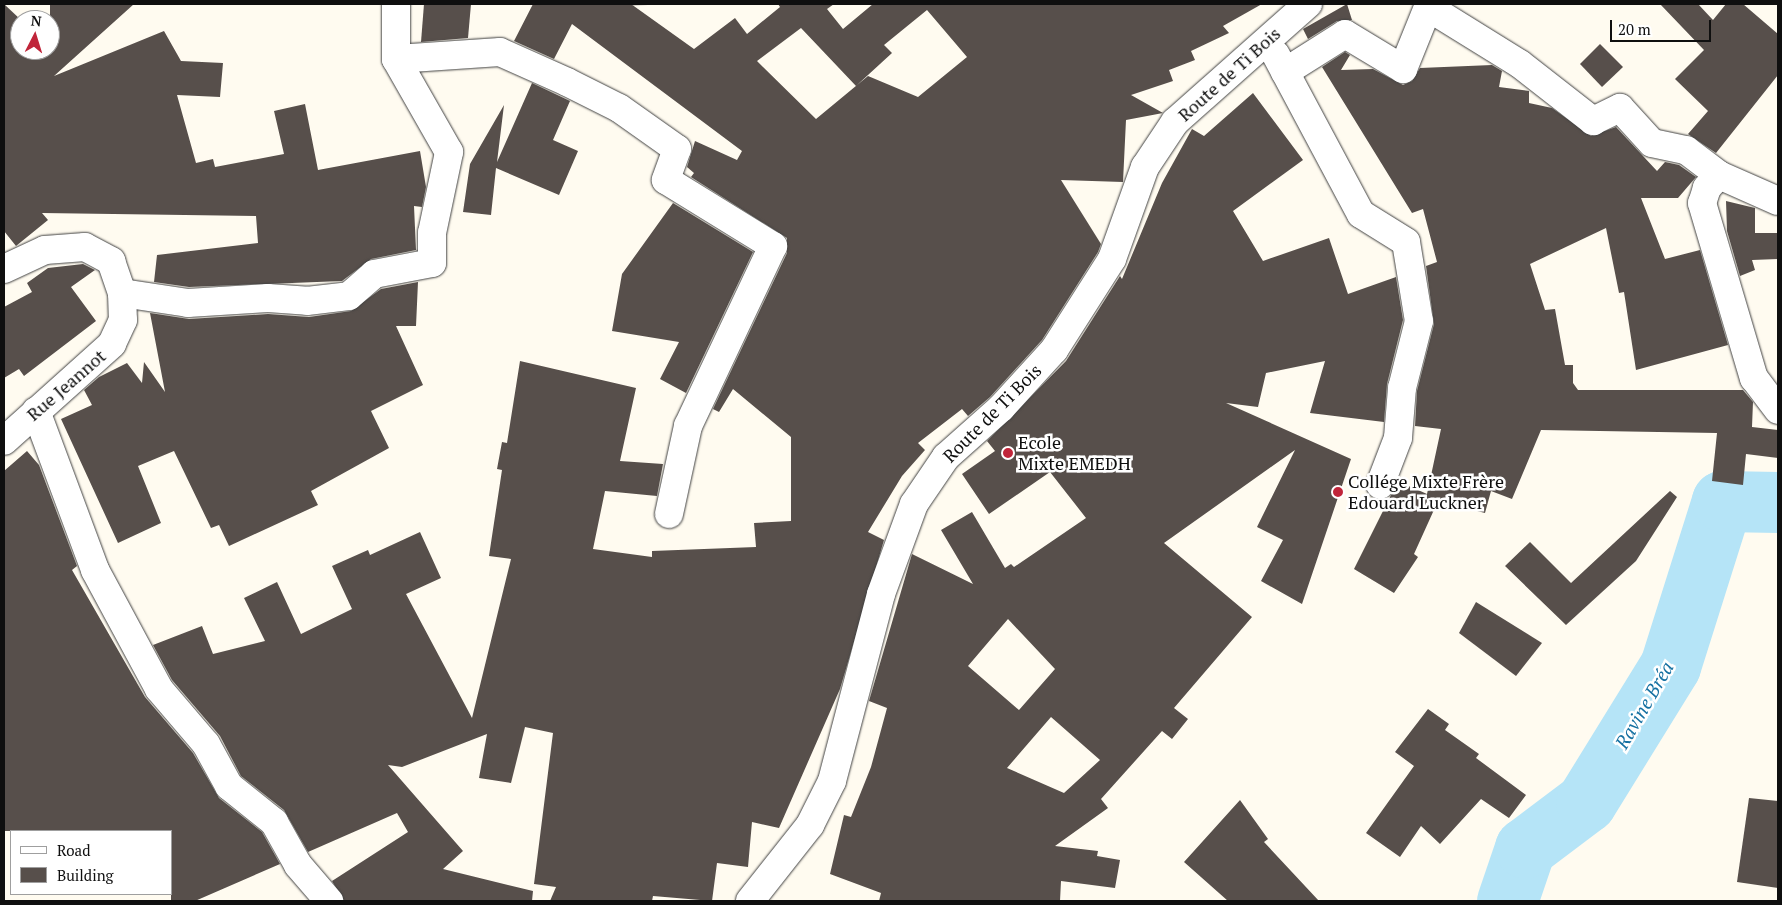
<!DOCTYPE html>
<html>
<head>
<meta charset="utf-8">
<style>
  body { margin:0 }
  #map { position:relative; width:1782px; height:905px; overflow:hidden; background:#fffbf0; font-family:"PT Serif",serif }
  div>[style] { position:absolute }
  .river>* { height:61px; margin:-30.5px; padding:0 30.5px; transform-origin:30.5px; border-radius:30.5px; background:#b5e4f7 }
  .building>* { inset:0; background:#574f4b }
  .roads { filter:drop-shadow(0 0 1px #424242) drop-shadow(0 0 1px #424242) }
  .minor>* { height:28px; margin:-14px; padding:0 14px; transform-origin:14px; border-radius:14px; background:#fff }
  .dots>* { width:14px; height:14px; translate:-50% -50%; box-sizing:border-box; border:2px solid #fff; border-radius:50% }
  span { translate:-50% -50%; white-space:nowrap; text-align:center; line-height:1.15; -webkit-text-stroke:5px #fff; paint-order:stroke }
  .street-label { font-size:18px; color:#0f0f0f }
  .poi-label { font-size:18px; color:#0f0f0f }
  .left { translate:0 -50%; text-align:left }
  .water-label { font-size:19px; color:#1671a2; font-style:italic }
  .frame { position:absolute; inset:0; border:5px solid #0f0f0f; pointer-events:none }
  .legend { position:absolute; left:10px; top:830px; width:162px; height:65px; box-sizing:border-box; background:#fff; border:1px solid #9f9f9f; margin:0; padding:6px 9px; list-style:none; font-size:15px; color:#0f0f0f }
  .legend li { display:flex; align-items:center; gap:10px; height:25px }
  .legend b { width:25px; border:1px solid #9f9f9f }
  .north { position:absolute; left:10px; top:10px; width:50px; height:50px; box-sizing:border-box; background:#fff; border:1px solid #9f9f9f; border-radius:50%; rotate:5deg; font-size:14px; font-weight:700; line-height:20px; text-align:center; color:#0f0f0f }
  .north::after { content:''; display:block; margin:auto; width:18px; height:22px; background:#c0253a; clip-path:polygon(50% 0,100% 100%,50% 72%,0 100%) }
  .scale { position:absolute; left:1610px; top:20px; width:101px; height:22px; box-sizing:border-box; border:2px solid #0f0f0f; border-top:0; padding-left:6px; font-size:15px; line-height:18px; white-space:nowrap; color:#0f0f0f; -webkit-text-stroke:4px #fff; paint-order:stroke }
</style>
</head>
<body>
<div id="map">
  <div class="river">
    <i style="left:1507px;top:901px;width:56px;rotate:-71.2deg"></i>
    <i style="left:1525px;top:848px;width:76px;rotate:-37deg"></i>
    <i style="left:1586px;top:802px;width:160px;rotate:-58.3deg"></i>
    <i style="left:1670px;top:666px;width:173px;rotate:-72.5deg"></i>
    <i style="left:1722px;top:501px;width:56px;rotate:1deg"></i>
  </div>
  <div class="building">
    <i style="clip-path:polygon(4px 4px,21px 20px,20px 50px,50px 50px,50px 4px,134px 4px,54px 76px,164px 31px,181px 61px,223px 63px,220px 97px,177px 95px,196px 163px,213px 159px,215px 167px,284px 154px,274px 111px,305px 104px,318px 170px,420px 151px,426px 187px,422px 207px,414px 206px,416px 250px,371px 259px,342px 281px,189px 287px,154px 282px,157px 255px,258px 243px,256px 216px,42px 213px,48px 220px,16px 246px,4px 231px)"></i>
    <i style="clip-path:polygon(424px 4px,471px 4px,468px 38px,421px 42px)"></i>
    <i style="clip-path:polygon(evenodd,533px 4px,631px 4px,694px 49px,735px 18px,747px 34px,780px 7px,778px 4px,834px 4px,827px 9px,843px 29px,873px 4px,1262px 4px,1223px 26px,1229px 33px,1191px 51px,1195px 60px,1169px 70px,1173px 81px,1131px 95px,1163px 113px,1126px 120px,1123px 182px,1061px 180px,1101px 244px,1098px 252px,1042px 340px,990px 397px,968px 416px,962px 409px,918px 443px,925px 450px,902px 476px,868px 532px,884px 540px,840px 689px,779px 828px,752px 822px,748px 867px,717px 863px,712px 901px,653px 896px,652px 901px,550px 901px,556px 887px,534px 884px,553px 733px,525px 727px,511px 783px,479px 778px,487px 734px,402px 767px,388px 765px,463px 851px,443px 869px,533px 891px,532px 901px,344px 901px,332px 881px,408px 832px,397px 813px,308px 852px,284px 810px,241px 776px,220px 736px,172px 680px,153px 645px,202px 626px,213px 654px,265px 641px,244px 598px,277px 582px,301px 634px,352px 609px,332px 566px,368px 550px,370px 555px,420px 532px,441px 578px,406px 594px,472px 718px,511px 559px,489px 556px,502px 470px,497px 469px,502px 442px,507px 443px,520px 361px,636px 388px,620px 461px,663px 464px,657px 496px,605px 491px,593px 549px,652px 557px,652px 551px,756px 547px,754px 523px,791px 521px,791px 437px,733px 389px,719px 412px,713px 409px,787px 253px,787px 238px,691px 177px,694px 173px,687px 167px,695px 141px,737px 160px,742px 151px,572px 24px,554px 59px,514px 41px,533px 4px,927px 10px,967px 57px,918px 97px,868px 76px,816px 119px,757px 61px,801px 28px,856px 86px,892px 53px,884px 45px,927px 10px)"></i>
    <i style="clip-path:polygon(1347px 4px,1352px 20px,1337px 21px,1308px 39px,1303px 29px)"></i>
    <i style="clip-path:polygon(1660px 4px,1698px 4px,1713px 20px,1726px 4px,1743px 4px,1778px 34px,1778px 75px,1716px 153px,1688px 134px,1708px 111px,1675px 79px,1704px 50px)"></i>
    <i style="clip-path:polygon(1600px 44px,1623px 67px,1602px 87px,1580px 64px)"></i>
    <i style="clip-path:polygon(1345px 52px,1350px 55px,1341px 70px,1373px 69px,1403px 85px,1412px 81px,1420px 68px,1492px 65px,1502px 71px,1499px 87px,1529px 91px,1529px 103px,1552px 108px,1591px 136px,1616px 127px,1657px 171px,1665px 162px,1679px 165px,1696px 177px,1678px 198px,1641px 198px,1665px 259px,1700px 250px,1728px 345px,1636px 370px,1624px 292px,1619px 293px,1606px 228px,1530px 264px,1545px 310px,1555px 309px,1565px 365px,1573px 365px,1573px 383px,1578px 390px,1743px 390px,1753px 402px,1752px 427px,1778px 430px,1778px 458px,1746px 454px,1743px 485px,1712px 481px,1717px 433px,1541px 430px,1512px 499px,1491px 491px,1485px 513px,1438px 501px,1414px 554px,1418px 557px,1394px 593px,1354px 569px,1398px 481px,1427px 494px,1441px 429px,1415px 426px,1417px 391px,1434px 324px,1426px 266px,1437px 262px,1423px 209px,1412px 213px,1322px 67px)"></i>
    <i style="clip-path:polygon(532px 83px,570px 101px,553px 140px,578px 151px,559px 195px,496px 168px,491px 215px,463px 212px,470px 164px,504px 105px,497px 162px)"></i>
    <i style="clip-path:polygon(evenodd,1253px 93px,1303px 160px,1233px 211px,1263px 261px,1329px 238px,1348px 294px,1396px 277px,1403px 320px,1387px 384px,1384px 422px,1310px 413px,1325px 361px,1266px 373px,1258px 407px,1226px 403px,1351px 459px,1302px 604px,1261px 581px,1283px 540px,1257px 527px,1295px 450px,1164px 543px,1252px 617px,1174px 708px,1188px 719px,1172px 739px,1162px 731px,1101px 799px,1108px 808px,1055px 846px,1098px 851px,1097px 856px,1120px 860px,1115px 888px,1061px 881px,1060px 901px,879px 901px,881px 893px,830px 874px,844px 815px,851px 817px,871px 767px,887px 708px,869px 701px,912px 554px,973px 584px,941px 530px,972px 512px,1005px 568px,1011px 564px,1014px 567px,1086px 518px,1050px 472px,989px 514px,962px 474px,995px 451px,987px 441px,1066px 361px,1120px 276px,1122px 279px,1162px 183px,1192px 129px,1204px 136px,1253px 93px,1008px 619px,1055px 669px,1019px 710px,968px 666px,1008px 619px,1253px 93px,1051px 717px,1100px 760px,1064px 793px,1007px 768px,1051px 717px)"></i>
    <i style="clip-path:polygon(1726px 201px,1755px 208px,1755px 233px,1778px 233px,1778px 259px,1752px 260px,1755px 270px,1740px 276px,1727px 231px)"></i>
    <i style="clip-path:polygon(673px 203px,753px 252px,686px 393px,660px 379px,679px 342px,612px 331px,622px 274px)"></i>
    <i style="clip-path:polygon(83px 264px,95px 270px,71px 287px,96px 321px,24px 376px,19px 369px,4px 378px,4px 307px,32px 292px,27px 283px,48px 268px)"></i>
    <i style="clip-path:polygon(418px 282px,416px 326px,396px 326px,423px 385px,371px 411px,389px 448px,311px 491px,318px 505px,229px 546px,219px 525px,211px 528px,174px 451px,138px 466px,161px 523px,118px 543px,61px 419px,92px 405px,84px 390px,99px 377px,127px 363px,142px 383px,144px 362px,165px 392px,150px 313px,189px 319px,268px 314px,309px 317px,351px 311px,381px 289px)"></i>
    <i style="clip-path:polygon(27px 451px,39px 465px,77px 566px,72px 570px,145px 697px,193px 753px,219px 798px,262px 832px,280px 864px,195px 901px,171px 901px,171px 831px,4px 831px,4px 471px)"></i>
    <i style="clip-path:polygon(1670px 491px,1677px 497px,1636px 561px,1566px 625px,1505px 566px,1530px 542px,1571px 583px)"></i>
    <i style="clip-path:polygon(1476px 602px,1542px 643px,1516px 676px,1459px 633px)"></i>
    <i style="clip-path:polygon(1428px 709px,1449px 724px,1445px 730px,1479px 754px,1476px 758px,1526px 795px,1509px 818px,1481px 799px,1440px 844px,1421px 826px,1400px 857px,1366px 833px,1414px 766px,1395px 752px)"></i>
    <i style="clip-path:polygon(1749px 798px,1778px 801px,1778px 888px,1737px 882px)"></i>
    <i style="clip-path:polygon(1240px 800px,1268px 839px,1264px 842px,1319px 901px,1228px 901px,1184px 862px)"></i>
  </div>
  <div class="roads">
    <div class="minor">
      <i style="left:1276px;top:55px;width:180px;rotate:61.9deg"></i>
      <i style="left:1361px;top:214px;width:53px;rotate:31.9deg"></i>
      <i style="left:1406px;top:242px;width:80px;rotate:80.7deg"></i>
      <i style="left:1419px;top:321px;width:69px;rotate:104.2deg"></i>
      <i style="left:1402px;top:388px;width:50px;rotate:94.6deg"></i>
      <i style="left:1398px;top:438px;width:50px;rotate:111deg"></i>
      <i style="left:396px;top:59px;width:104px;rotate:-3.9deg"></i>
      <i style="left:500px;top:52px;width:73px;rotate:24.1deg"></i>
      <i style="left:567px;top:82px;width:58px;rotate:26.6deg"></i>
      <i style="left:619px;top:108px;width:71px;rotate:35.3deg"></i>
      <i style="left:677px;top:149px;width:33px;rotate:110deg"></i>
      <i style="left:666px;top:180px;width:126px;rotate:31.7deg"></i>
      <i style="left:773px;top:246px;width:199px;rotate:115.3deg"></i>
      <i style="left:688px;top:426px;width:90px;rotate:102.2deg"></i>
      <i style="left:1285px;top:72px;width:71px;rotate:-32.3deg"></i>
      <i style="left:1345px;top:34px;width:68px;rotate:31.1deg"></i>
      <i style="left:1403px;top:69px;width:67px;rotate:-68deg"></i>
      <i style="left:1428px;top:7px;width:108px;rotate:31.8deg"></i>
      <i style="left:1520px;top:64px;width:93px;rotate:38deg"></i>
      <i style="left:1593px;top:121px;width:30px;rotate:-26deg"></i>
      <i style="left:1620px;top:108px;width:47px;rotate:47.6deg"></i>
      <i style="left:1652px;top:143px;width:35px;rotate:12deg"></i>
      <i style="left:1686px;top:150px;width:41px;rotate:37.1deg"></i>
      <i style="left:1719px;top:175px;width:64px;rotate:23.8deg"></i>
      <i style="left:1719px;top:175px;width:18px;rotate:133deg"></i>
      <i style="left:1707px;top:188px;width:16px;rotate:108deg"></i>
      <i style="left:1702px;top:203px;width:183px;rotate:73.5deg"></i>
      <i style="left:1754px;top:378px;width:40px;rotate:53deg"></i>
      <i style="left:4px;top:269px;width:45px;rotate:-24.9deg"></i>
      <i style="left:45px;top:250px;width:40px;rotate:-4.3deg"></i>
      <i style="left:85px;top:247px;width:30px;rotate:28deg"></i>
      <i style="left:111px;top:261px;width:34px;rotate:71deg"></i>
      <i style="left:122px;top:293px;width:27px;rotate:88deg"></i>
      <i style="left:123px;top:320px;width:26px;rotate:115deg"></i>
      <i style="left:112px;top:344px;width:145px;rotate:138.1deg"></i>
      <i style="left:122px;top:293px;width:67px;rotate:8.6deg"></i>
      <i style="left:188px;top:303px;width:80px;rotate:-3.6deg"></i>
      <i style="left:268px;top:298px;width:39px;rotate:4deg"></i>
      <i style="left:307px;top:301px;width:42px;rotate:-6.8deg"></i>
      <i style="left:349px;top:296px;width:33px;rotate:-41deg"></i>
      <i style="left:374px;top:274px;width:59px;rotate:-10.7deg"></i>
      <i style="left:432px;top:263px;width:30px;rotate:-90deg"></i>
      <i style="left:432px;top:233px;width:83px;rotate:-78.1deg"></i>
      <i style="left:449px;top:152px;width:107px;rotate:-119.7deg"></i>
      <i style="left:396px;top:59px;width:55px;rotate:-90deg"></i>
      <i style="left:36px;top:411px;width:170px;rotate:69.6deg"></i>
      <i style="left:95px;top:570px;width:135px;rotate:61.7deg"></i>
      <i style="left:159px;top:689px;width:72px;rotate:49.5deg"></i>
      <i style="left:206px;top:744px;width:48px;rotate:61.3deg"></i>
      <i style="left:229px;top:786px;width:58px;rotate:38.7deg"></i>
      <i style="left:274px;top:822px;width:49px;rotate:60.8deg"></i>
      <i style="left:298px;top:865px;width:48px;rotate:49.3deg"></i>
      <i style="left:750px;top:901px;width:97px;rotate:-51.7deg"></i>
      <i style="left:810px;top:825px;width:49px;rotate:-63.4deg"></i>
      <i style="left:832px;top:781px;width:193px;rotate:-75.3deg"></i>
      <i style="left:881px;top:594px;width:96px;rotate:-69.9deg"></i>
      <i style="left:914px;top:504px;width:57px;rotate:-55.8deg"></i>
      <i style="left:946px;top:457px;width:74px;rotate:-41.7deg"></i>
      <i style="left:1001px;top:408px;width:79px;rotate:-47.6deg"></i>
      <i style="left:1054px;top:350px;width:108px;rotate:-57.5deg"></i>
      <i style="left:1112px;top:259px;width:98px;rotate:-70.3deg"></i>
      <i style="left:1145px;top:167px;width:54px;rotate:-56.3deg"></i>
      <i style="left:1175px;top:122px;width:178px;rotate:-41.6deg"></i>
    </div>
  </div>
  <div class="dots">
    <i style="left:1008px;top:453px;background:#c0253a"></i>
    <i style="left:1338px;top:492px;background:#c0253a"></i>
  </div>
  <div class="street-label">
    <span style="left:1229px;top:74px;rotate:-42deg">Route de Ti Bois</span>
    <span style="left:66px;top:385px;rotate:-41deg">Rue Jeannot</span>
    <span style="left:992px;top:413px;rotate:-45deg">Route de Ti Bois</span>
  </div>
  <div class="poi-label">
    <span class="left" style="left:1018px;top:453px">Ecole<br>Mixte EMEDH</span>
    <span class="left" style="left:1348px;top:492px">Collége Mixte Frère<br>Edouard Luckner</span>
  </div>
  <div class="water-label">
    <span style="left:1644px;top:705px;rotate:-60deg">Ravine Bréa</span>
  </div>
  <div class="frame"></div>
  <ul class="legend">
  <li><b style="height:6px;background:#fff"></b>Road</li>
  <li><b style="height:14px;background:#574f4b"></b>Building</li>
  </ul>
  <div class="north">N</div>
  <div class="scale">20 m</div>
</div>
</body>
</html>
